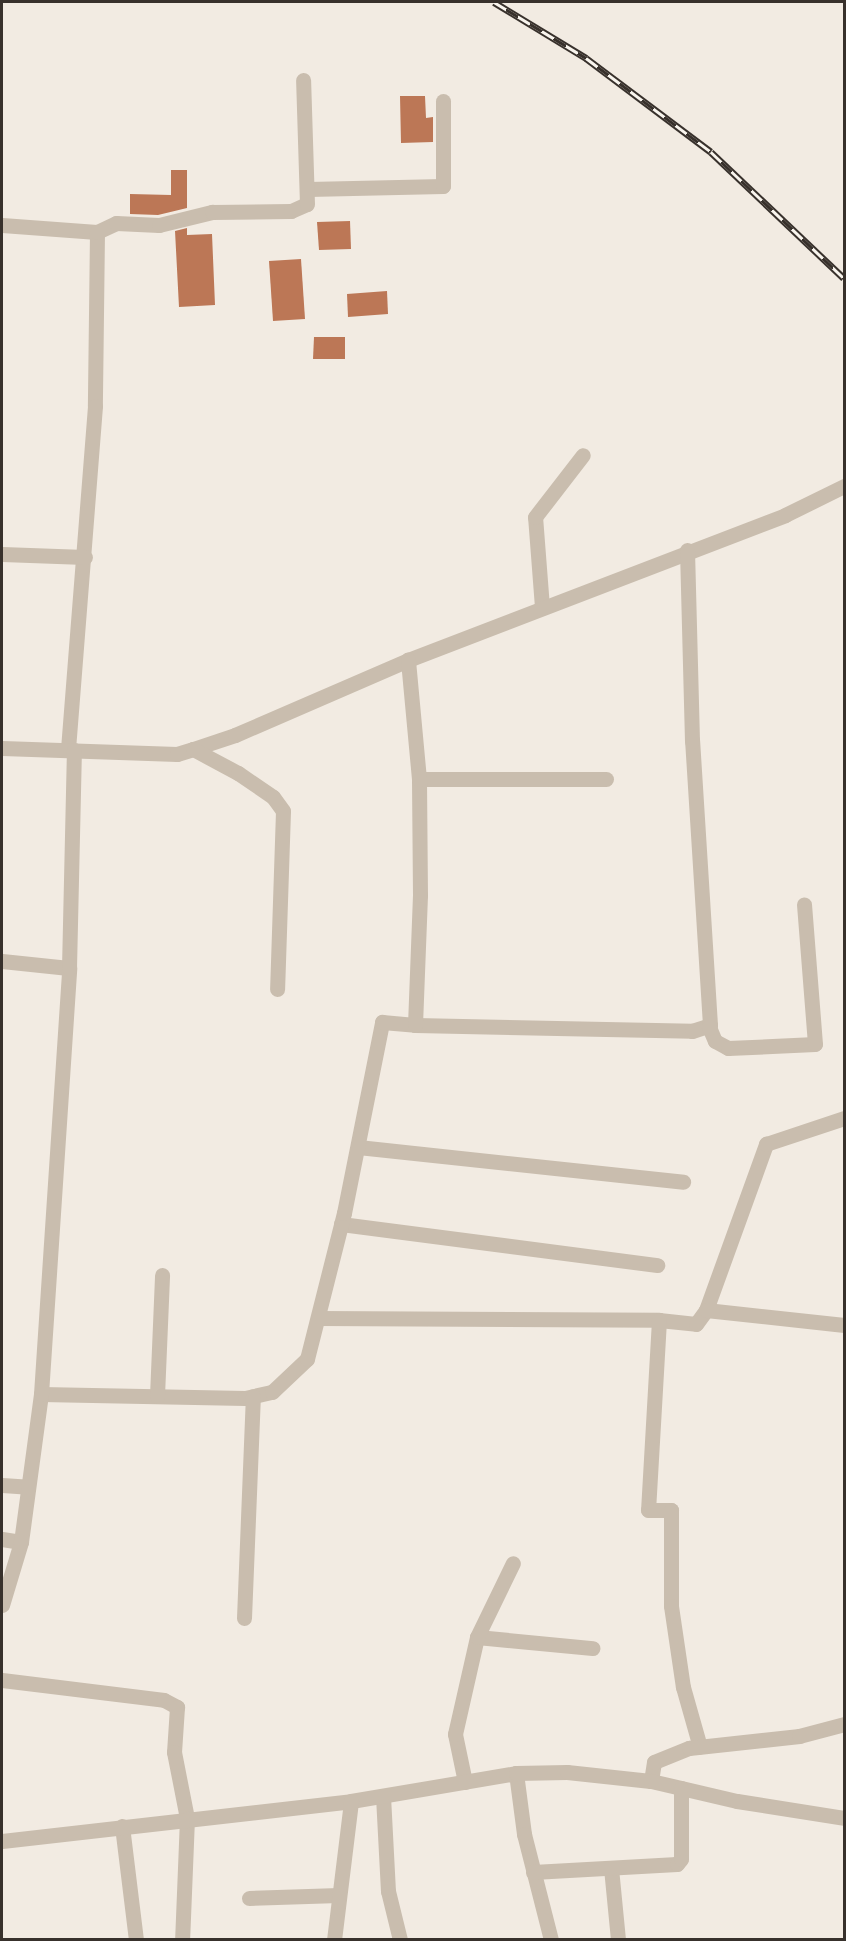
<!DOCTYPE html>
<html>
<head>
<meta charset="utf-8">
<style>
  body { margin:0 }
  #map { position:relative; width:846px; height:1941px; overflow:hidden; background:#f2ebe2; font-family:"DM Sans",sans-serif }
  div>[style] { position:absolute }
  .building>* { inset:0; background:#bc7756 }
  .minor>* { height:15px; margin:-7.5px; padding:0 7.5px; transform-origin:7.5px; border-radius:7.5px; background:#c9bdae }
  .rail>* { height:7px; margin-top:-3.5px; transform-origin:0; background:repeating-linear-gradient(90deg,#f9f5ee 0 14px,#38312c 0 28px); box-sizing:border-box; border-block:2px solid #38312c }
  span { translate:-50% -50%; white-space:nowrap; text-align:center; line-height:1.15; -webkit-text-stroke:4.5px #f9f5ee; paint-order:stroke }
  .frame { position:absolute; inset:0; border:3px solid #38312c; pointer-events:none }
</style>
</head>
<body>
<div id="map">
  <div class="building">
    <i style="clip-path:polygon(400px 96px,425px 96px,426px 118px,433px 117px,433px 142px,401px 143px)"></i>
    <i style="clip-path:polygon(171px 170px,187px 170px,187px 208px,158px 215px,130px 214px,130px 194px,171px 195px)"></i>
    <i style="clip-path:polygon(350px 221px,351px 249px,319px 250px,317px 222px)"></i>
    <i style="clip-path:polygon(187px 228px,187px 235px,212px 234px,215px 305px,179px 307px,175px 231px)"></i>
    <i style="clip-path:polygon(301px 259px,305px 319px,273px 321px,269px 261px)"></i>
    <i style="clip-path:polygon(387px 291px,388px 314px,348px 317px,347px 294px)"></i>
    <i style="clip-path:polygon(314px 337px,345px 337px,345px 359px,313px 359px)"></i>
  </div>
  <div class="minor">
    <i style="left:308px;top:189px;width:135px;rotate:-1.3deg"></i>
    <i style="left:443px;top:186px;width:85px;rotate:-90deg"></i>
    <i style="left:2px;top:225px;width:95px;rotate:4.2deg"></i>
    <i style="left:97px;top:232px;width:174px;rotate:90.7deg"></i>
    <i style="left:95px;top:406px;width:345px;rotate:94.5deg"></i>
    <i style="left:97px;top:232px;width:21px;rotate:-25deg"></i>
    <i style="left:116px;top:223px;width:43px;rotate:2.7deg"></i>
    <i style="left:159px;top:225px;width:55px;rotate:-13.8deg"></i>
    <i style="left:212px;top:212px;width:79px;rotate:-0.7deg"></i>
    <i style="left:291px;top:211px;width:17px;rotate:-24deg"></i>
    <i style="left:307px;top:204px;width:124px;rotate:-91.8deg"></i>
    <i style="left:2px;top:554px;width:83px;rotate:2.1deg"></i>
    <i style="left:542px;top:607px;width:90px;rotate:-94.4deg"></i>
    <i style="left:535px;top:517px;width:78px;rotate:-52.3deg"></i>
    <i style="left:2px;top:748px;width:175px;rotate:2deg"></i>
    <i style="left:177px;top:754px;width:17px;rotate:-17deg"></i>
    <i style="left:193px;top:749px;width:44px;rotate:-18.4deg"></i>
    <i style="left:235px;top:735px;width:189px;rotate:-23.4deg"></i>
    <i style="left:408px;top:660px;width:404px;rotate:-21deg"></i>
    <i style="left:785px;top:515px;width:66px;rotate:-26.2deg"></i>
    <i style="left:193px;top:749px;width:51px;rotate:28.1deg"></i>
    <i style="left:238px;top:773px;width:42px;rotate:34.4deg"></i>
    <i style="left:273px;top:797px;width:17px;rotate:54deg"></i>
    <i style="left:283px;top:811px;width:178px;rotate:91.9deg"></i>
    <i style="left:419px;top:779px;width:187px"></i>
    <i style="left:2px;top:961px;width:67px;rotate:6deg"></i>
    <i style="left:415px;top:1025px;width:277px;rotate:1.2deg"></i>
    <i style="left:692px;top:1031px;width:19px;rotate:-18deg"></i>
    <i style="left:710px;top:1025px;width:285px;rotate:-93.6deg"></i>
    <i style="left:692px;top:741px;width:191px;rotate:-91.5deg"></i>
    <i style="left:709px;top:1027px;width:15px;rotate:67deg"></i>
    <i style="left:715px;top:1041px;width:15px;rotate:28deg"></i>
    <i style="left:728px;top:1048px;width:87px;rotate:-2.6deg"></i>
    <i style="left:815px;top:1044px;width:140px;rotate:-94.5deg"></i>
    <i style="left:358px;top:1147px;width:327px;rotate:6.1deg"></i>
    <i style="left:341px;top:1224px;width:319px;rotate:7.4deg"></i>
    <i style="left:706px;top:1310px;width:177px;rotate:-70.1deg"></i>
    <i style="left:766px;top:1144px;width:82px;rotate:-18.4deg"></i>
    <i style="left:318px;top:1318px;width:341px;rotate:0.3deg"></i>
    <i style="left:659px;top:1320px;width:37px;rotate:6deg"></i>
    <i style="left:696px;top:1324px;width:17px;rotate:-54deg"></i>
    <i style="left:706px;top:1310px;width:139px;rotate:6.2deg"></i>
    <i style="left:659px;top:1320px;width:190px;rotate:93.3deg"></i>
    <i style="left:648px;top:1510px;width:23px"></i>
    <i style="left:671px;top:1510px;width:96px;rotate:90deg"></i>
    <i style="left:671px;top:1606px;width:82px;rotate:81.6deg"></i>
    <i style="left:683px;top:1687px;width:62px;rotate:74.2deg"></i>
    <i style="left:41px;top:1394px;width:204px;rotate:1.1deg"></i>
    <i style="left:245px;top:1398px;width:28px;rotate:-13deg"></i>
    <i style="left:272px;top:1392px;width:48px;rotate:-43.3deg"></i>
    <i style="left:307px;top:1359px;width:151px;rotate:-75.8deg"></i>
    <i style="left:344px;top:1213px;width:195px;rotate:-78.7deg"></i>
    <i style="left:382px;top:1022px;width:33px;rotate:5deg"></i>
    <i style="left:415px;top:1025px;width:130px;rotate:-87.8deg"></i>
    <i style="left:420px;top:895px;width:116px;rotate:-90.5deg"></i>
    <i style="left:419px;top:779px;width:120px;rotate:-95.3deg"></i>
    <i style="left:157px;top:1396px;width:121px;rotate:-87.6deg"></i>
    <i style="left:2px;top:1485px;width:26px;rotate:4deg"></i>
    <i style="left:2px;top:1539px;width:19px;rotate:9deg"></i>
    <i style="left:2px;top:1605px;width:66px;rotate:-73.2deg"></i>
    <i style="left:21px;top:1542px;width:149px;rotate:-82.3deg"></i>
    <i style="left:41px;top:1394px;width:427px;rotate:-86.2deg"></i>
    <i style="left:69px;top:968px;width:218px;rotate:-88.7deg"></i>
    <i style="left:244px;top:1618px;width:222px;rotate:-87.7deg"></i>
    <i style="left:477px;top:1637px;width:116px;rotate:5.5deg"></i>
    <i style="left:2px;top:1680px;width:163px;rotate:7deg"></i>
    <i style="left:164px;top:1700px;width:15px;rotate:28deg"></i>
    <i style="left:177px;top:1707px;width:45px;rotate:93.8deg"></i>
    <i style="left:174px;top:1752px;width:67px;rotate:78.9deg"></i>
    <i style="left:187px;top:1818px;width:122px;rotate:92.3deg"></i>
    <i style="left:516px;top:1773px;width:62px;rotate:82.5deg"></i>
    <i style="left:524px;top:1834px;width:109px;rotate:75.7deg"></i>
    <i style="left:651px;top:1781px;width:19px;rotate:-81deg"></i>
    <i style="left:654px;top:1762px;width:38px;rotate:-22deg"></i>
    <i style="left:689px;top:1748px;width:111px;rotate:-6.2deg"></i>
    <i style="left:799px;top:1736px;width:47px;rotate:-14.9deg"></i>
    <i style="left:465px;top:1782px;width:49px;rotate:-101.8deg"></i>
    <i style="left:455px;top:1734px;width:99px;rotate:-77.2deg"></i>
    <i style="left:477px;top:1637px;width:82px;rotate:-64.1deg"></i>
    <i style="left:383px;top:1796px;width:95px;rotate:87deg"></i>
    <i style="left:388px;top:1891px;width:50px;rotate:76.2deg"></i>
    <i style="left:122px;top:1826px;width:115px;rotate:83deg"></i>
    <i style="left:2px;top:1841px;width:351px;rotate:-6.5deg"></i>
    <i style="left:351px;top:1801px;width:167px;rotate:-9.6deg"></i>
    <i style="left:516px;top:1773px;width:51px;rotate:-1.1deg"></i>
    <i style="left:567px;top:1772px;width:84px;rotate:6.1deg"></i>
    <i style="left:651px;top:1781px;width:88px;rotate:13.1deg"></i>
    <i style="left:737px;top:1801px;width:108px;rotate:9deg"></i>
    <i style="left:611px;top:1868px;width:72px;rotate:84.4deg"></i>
    <i style="left:533px;top:1872px;width:144px;rotate:-3.2deg"></i>
    <i style="left:677px;top:1864px;width:6px;rotate:-51deg"></i>
    <i style="left:681px;top:1859px;width:71px;rotate:-90deg"></i>
    <i style="left:249px;top:1898px;width:90px;rotate:-1.9deg"></i>
    <i style="left:334px;top:1940px;width:140px;rotate:-83deg"></i>
  </div>
  <div class="rail">
    <i style="left:494px;top:2px;width:108px;rotate:31.3deg"></i>
    <i style="left:586px;top:58px;width:156px;rotate:36.9deg"></i>
    <i style="left:711px;top:152px;width:183px;rotate:43.5deg"></i>
  </div>
  <div class="frame"></div>
</div>
</body>
</html>
